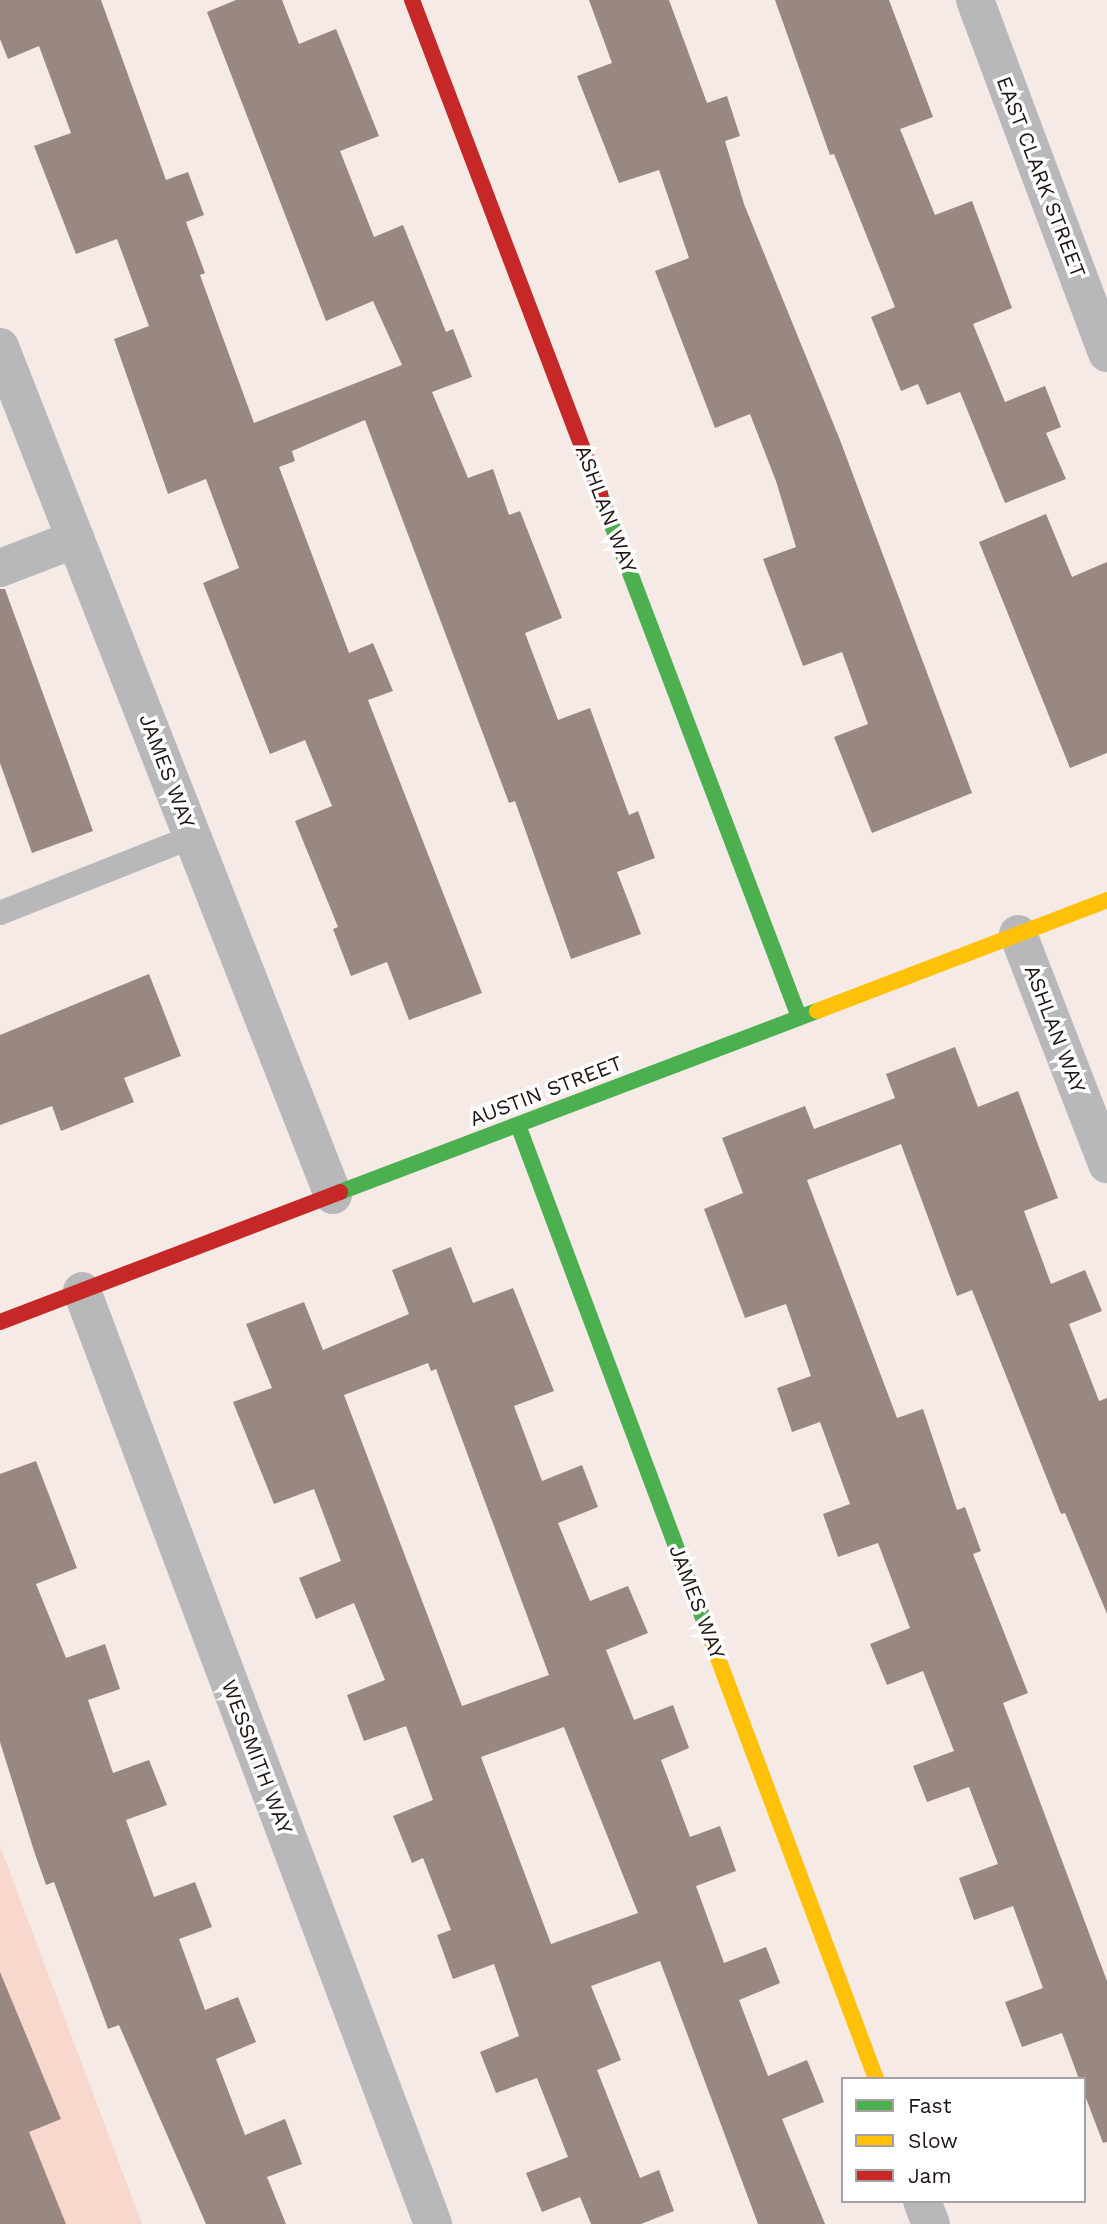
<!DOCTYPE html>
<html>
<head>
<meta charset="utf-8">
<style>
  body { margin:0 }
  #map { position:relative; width:1107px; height:2224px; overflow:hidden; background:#f5eae6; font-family:"Work Sans",sans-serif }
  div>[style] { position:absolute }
  .green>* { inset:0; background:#f8d8cc }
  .building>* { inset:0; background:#998881 }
  .lane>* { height:24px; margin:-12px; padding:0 12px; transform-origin:12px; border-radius:12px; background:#b8b8ba }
  .street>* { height:38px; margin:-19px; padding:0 19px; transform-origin:19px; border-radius:19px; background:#b8b8ba }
  .fast>* { height:16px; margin:-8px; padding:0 8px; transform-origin:8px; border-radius:8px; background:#4caf50 }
  .slow>* { height:16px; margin:-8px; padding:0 8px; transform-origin:8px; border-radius:8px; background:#ffc107 }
  .jam>* { height:16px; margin:-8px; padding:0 8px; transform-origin:8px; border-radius:8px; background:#c62828 }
  span { translate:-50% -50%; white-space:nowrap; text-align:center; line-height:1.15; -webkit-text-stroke:7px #fff; paint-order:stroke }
  .street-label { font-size:21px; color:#201511 }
  .legend { position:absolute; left:841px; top:2077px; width:245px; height:126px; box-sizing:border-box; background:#fff; border:2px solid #a6a1a0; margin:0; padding:9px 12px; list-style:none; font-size:21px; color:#201511 }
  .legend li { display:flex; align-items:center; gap:14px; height:35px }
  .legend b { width:35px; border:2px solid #a6a1a0 }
</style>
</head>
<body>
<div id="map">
  <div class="green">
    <i style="clip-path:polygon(0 1846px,142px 2224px,0 2224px)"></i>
  </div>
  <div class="building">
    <i style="clip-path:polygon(0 0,101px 0,166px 180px,188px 172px,204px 215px,186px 222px,205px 273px,200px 275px,254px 423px,402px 365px,373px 301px,326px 321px,207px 12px,236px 0,282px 0,299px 44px,336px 29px,379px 136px,340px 151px,374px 237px,403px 225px,446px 332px,453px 329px,472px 377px,432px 392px,468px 478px,493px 469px,509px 515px,520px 511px,562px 618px,525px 633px,558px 720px,590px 708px,629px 815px,638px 811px,655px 858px,617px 872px,641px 934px,571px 959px,515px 801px,509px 803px,365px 420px,292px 451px,295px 461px,279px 467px,349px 653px,373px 643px,393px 691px,368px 700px,482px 993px,409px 1020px,387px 962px,351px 976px,333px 929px,338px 927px,295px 821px,332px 806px,305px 740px,270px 754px,203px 583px,239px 568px,206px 479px,168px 494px,114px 339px,149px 326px,117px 239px,76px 254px,34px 146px,71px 133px,39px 46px,8px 59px,0 39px)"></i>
    <i style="clip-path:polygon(589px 0,669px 0,707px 103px,727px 96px,740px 136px,725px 141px,744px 204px,840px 440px,972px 793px,872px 833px,834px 737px,868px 724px,842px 652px,803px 666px,763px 559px,796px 547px,776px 481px,750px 414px,715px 428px,655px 271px,689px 258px,659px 170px,619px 183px,577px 76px,612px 63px)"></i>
    <i style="clip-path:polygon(775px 0,889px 0,933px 117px,900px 129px,935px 215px,972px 201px,1012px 308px,973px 324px,1005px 402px,1045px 386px,1061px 427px,1046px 433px,1066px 479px,1005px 503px,960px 392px,927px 405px,918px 384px,901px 391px,871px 317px,895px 307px,834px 154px,830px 155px)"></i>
    <i style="clip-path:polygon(1046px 514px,1072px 577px,1107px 562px,1107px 753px,1070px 768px,979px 542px)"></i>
    <i style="clip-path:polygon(0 589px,5px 589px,93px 831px,32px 853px,0 763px)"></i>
    <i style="clip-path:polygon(149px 974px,181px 1056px,124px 1078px,134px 1102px,61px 1131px,52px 1106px,0 1125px,0 1035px)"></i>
    <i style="clip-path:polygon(955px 1047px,978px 1107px,1018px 1091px,1058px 1198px,1024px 1211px,1051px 1284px,1085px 1270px,1102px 1311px,1069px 1324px,1099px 1401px,1107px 1398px,1107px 1614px,1065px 1513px,1061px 1514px,972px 1290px,957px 1296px,901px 1144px,807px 1180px,897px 1418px,923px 1409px,957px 1510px,965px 1507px,981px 1551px,973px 1554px,1028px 1693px,1003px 1703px,1107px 1981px,1107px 2142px,1103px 2143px,1084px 2093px,1084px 2079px,1079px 2079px,1062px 2033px,1022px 2047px,1005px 2002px,1043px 1988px,1013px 1906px,974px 1920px,959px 1878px,998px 1864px,969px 1787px,927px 1802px,913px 1766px,954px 1751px,923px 1671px,887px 1685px,870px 1644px,910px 1628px,878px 1543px,838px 1557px,823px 1514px,850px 1504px,820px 1422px,792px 1432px,777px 1388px,811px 1376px,786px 1304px,745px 1318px,704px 1209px,743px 1193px,722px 1138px,805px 1106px,814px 1129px,895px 1098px,886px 1074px)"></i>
    <i style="clip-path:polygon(evenodd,451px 1247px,473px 1303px,513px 1288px,546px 1371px,554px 1391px,514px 1406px,542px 1481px,582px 1465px,598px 1507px,558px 1523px,590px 1601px,628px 1586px,648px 1633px,606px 1650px,634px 1720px,673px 1705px,689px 1748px,661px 1760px,690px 1837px,720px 1826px,736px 1871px,696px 1886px,724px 1963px,766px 1947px,780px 1983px,739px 2000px,768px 2076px,807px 2060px,824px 2102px,782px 2119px,825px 2224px,758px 2224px,660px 1961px,591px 1986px,621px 2060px,597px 2070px,640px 2178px,659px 2170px,674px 2211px,641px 2224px,591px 2224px,580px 2197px,542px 2212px,526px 2173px,568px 2157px,537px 2078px,496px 2093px,480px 2052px,519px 2036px,494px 1964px,453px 1979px,437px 1935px,451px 1930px,423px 1858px,412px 1863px,393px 1816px,433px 1800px,406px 1726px,364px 1741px,347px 1695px,385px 1680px,354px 1603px,316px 1619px,299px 1578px,341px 1561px,314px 1489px,274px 1504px,233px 1402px,272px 1388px,246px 1324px,304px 1302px,323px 1350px,409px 1314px,392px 1270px,451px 1247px,428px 1363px,431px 1371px,436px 1369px,549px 1675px,462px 1706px,344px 1395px,428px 1363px,451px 1247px,564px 1727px,638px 1913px,551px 1944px,481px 1757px,564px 1727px)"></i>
    <i style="clip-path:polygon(36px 1461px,77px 1568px,36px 1584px,66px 1658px,105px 1644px,120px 1689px,88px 1700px,113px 1773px,149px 1760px,167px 1805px,126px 1820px,154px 1897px,195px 1882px,212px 1927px,179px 1939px,205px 2010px,238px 1997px,256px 2042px,216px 2059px,245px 2135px,285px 2119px,302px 2164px,267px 2177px,286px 2224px,206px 2224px,119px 2025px,108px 2029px,54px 1882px,46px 1885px,34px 1851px,0 1742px,0 1474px)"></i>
    <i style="clip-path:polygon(0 1972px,61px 2119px,29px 2132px,66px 2224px,0 2224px)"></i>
  </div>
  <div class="lane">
    <i style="left:0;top:913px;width:206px;rotate:-21.6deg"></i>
  </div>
  <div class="street">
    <i style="left:975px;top:0;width:377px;rotate:69.5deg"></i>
    <i style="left:0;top:347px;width:911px;rotate:68.56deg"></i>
    <i style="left:0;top:568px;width:81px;rotate:-20.9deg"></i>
    <i style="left:1018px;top:934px;width:247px;rotate:68.8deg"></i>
    <i style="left:82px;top:1291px;width:997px;rotate:69.38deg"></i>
    <i style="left:922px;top:2201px;width:25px;rotate:69deg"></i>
  </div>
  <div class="fast">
    <i style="left:600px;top:494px;width:560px;rotate:69.17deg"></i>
    <i style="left:518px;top:1125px;width:538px;rotate:69.44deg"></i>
    <i style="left:340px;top:1192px;width:510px;rotate:-20.78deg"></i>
  </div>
  <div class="slow">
    <i style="left:817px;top:1011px;width:311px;rotate:-20.9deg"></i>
    <i style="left:707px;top:1629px;width:481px;rotate:69.4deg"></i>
  </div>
  <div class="jam">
    <i style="left:412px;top:0;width:529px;rotate:69.16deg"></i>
    <i style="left:0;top:1322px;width:364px;rotate:-20.9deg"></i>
  </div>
  <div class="street-label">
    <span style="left:1041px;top:177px;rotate:69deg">EAST CLARK STREET</span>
    <span style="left:606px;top:509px;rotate:69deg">ASHLAN WAY</span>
    <span style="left:167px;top:771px;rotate:69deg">JAMES WAY</span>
    <span style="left:1055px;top:1029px;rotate:69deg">ASHLAN WAY</span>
    <span style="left:546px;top:1091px;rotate:-21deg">AUSTIN STREET</span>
    <span style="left:697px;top:1602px;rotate:69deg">JAMES WAY</span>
    <span style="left:257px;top:1757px;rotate:69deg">WESSMITH WAY</span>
  </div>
  <ul class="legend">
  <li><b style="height:9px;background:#4caf50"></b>Fast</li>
  <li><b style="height:9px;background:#ffc107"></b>Slow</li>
  <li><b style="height:9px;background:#c62828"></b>Jam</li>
  </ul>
</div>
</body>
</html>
